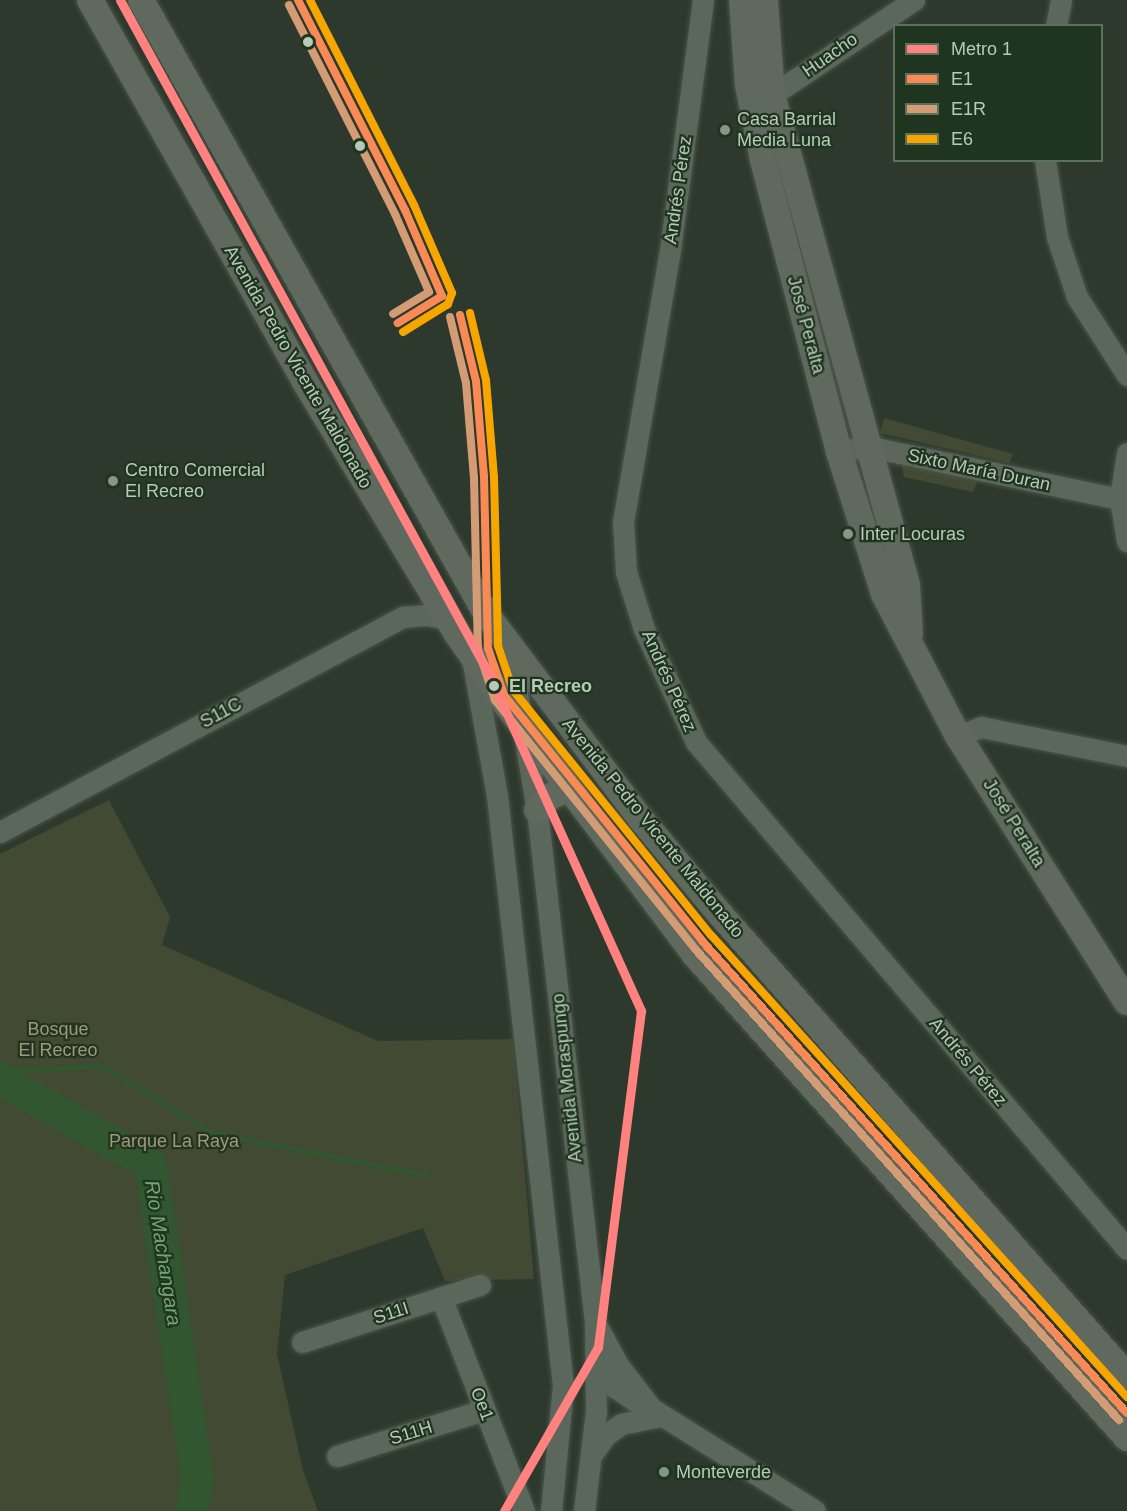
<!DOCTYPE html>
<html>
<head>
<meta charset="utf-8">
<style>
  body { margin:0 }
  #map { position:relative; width:1127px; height:1511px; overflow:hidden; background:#2c392c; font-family:Arial,sans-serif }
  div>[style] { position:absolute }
  .green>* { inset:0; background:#424a34 }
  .stream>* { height:5px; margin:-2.5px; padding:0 2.5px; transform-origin:2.5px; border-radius:2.5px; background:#315630 }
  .river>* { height:33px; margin:-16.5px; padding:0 16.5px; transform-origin:16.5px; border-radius:16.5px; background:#315630 }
  .roads { filter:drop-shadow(0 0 2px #4a534a) drop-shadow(0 0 2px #4a534a) }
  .minor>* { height:21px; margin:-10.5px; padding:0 10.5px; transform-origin:10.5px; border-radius:10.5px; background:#5c675c }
  .major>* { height:26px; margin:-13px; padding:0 13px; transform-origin:13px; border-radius:13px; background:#5f695e }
  .bus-1>* { height:8px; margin:-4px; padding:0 4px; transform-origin:4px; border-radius:4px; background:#f98a56 }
  .bus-2>* { height:8px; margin:-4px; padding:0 4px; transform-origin:4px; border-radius:4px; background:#d39c74 }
  .bus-3>* { height:8px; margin:-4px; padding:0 4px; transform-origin:4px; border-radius:4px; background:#f7a600 }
  .metro-1>* { height:9px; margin:-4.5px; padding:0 4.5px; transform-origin:4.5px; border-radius:4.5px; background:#ff8180 }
  .dots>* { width:16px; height:16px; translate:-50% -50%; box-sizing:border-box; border:3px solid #20351f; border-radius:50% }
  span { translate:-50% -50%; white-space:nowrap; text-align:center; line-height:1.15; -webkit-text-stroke:4.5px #20351f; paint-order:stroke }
  .street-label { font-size:18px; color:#b7cab7 }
  .poi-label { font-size:18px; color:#b7cab7 }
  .left { translate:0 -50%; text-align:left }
  .stop-label { font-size:18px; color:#b7cab7; font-weight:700 }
  .park-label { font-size:18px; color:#a4967d }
  .water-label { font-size:20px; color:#73a771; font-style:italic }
  .legend { position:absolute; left:893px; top:24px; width:210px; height:138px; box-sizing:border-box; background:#20351f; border:2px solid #5c715c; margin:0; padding:8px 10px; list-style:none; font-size:18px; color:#b7cab7 }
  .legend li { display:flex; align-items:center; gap:12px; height:30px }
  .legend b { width:30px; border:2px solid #5c715c }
</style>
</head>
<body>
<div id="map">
  <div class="green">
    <i style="clip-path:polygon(785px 159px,845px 414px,838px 417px,776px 162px)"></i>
    <i style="clip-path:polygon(884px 418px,1013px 454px,1010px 463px,880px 433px)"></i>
    <i style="clip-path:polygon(901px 462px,979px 478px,973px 492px,904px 477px)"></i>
    <i style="clip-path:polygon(109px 800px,170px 917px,162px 945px,378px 1041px,513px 1039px,534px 1279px,445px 1281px,423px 1228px,285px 1275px,277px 1354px,303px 1470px,318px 1511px,0 1511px,0 854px)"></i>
  </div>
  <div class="stream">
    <i style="left:0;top:1071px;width:102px;rotate:-2.8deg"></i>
    <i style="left:102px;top:1066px;width:127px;rotate:31.2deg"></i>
    <i style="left:211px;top:1132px;width:220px;rotate:11.3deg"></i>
  </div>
  <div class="river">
    <i style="left:0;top:1079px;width:172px;rotate:29.5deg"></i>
    <i style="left:150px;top:1164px;width:317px;rotate:81.5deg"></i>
    <i style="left:197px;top:1478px;width:34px;rotate:100deg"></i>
  </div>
  <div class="roads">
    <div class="minor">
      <i style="left:703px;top:0;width:252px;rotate:97.5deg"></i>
      <i style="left:670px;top:250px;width:275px;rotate:99.8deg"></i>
      <i style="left:623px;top:521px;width:51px;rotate:86.6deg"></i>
      <i style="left:626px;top:572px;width:60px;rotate:72.5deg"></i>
      <i style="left:644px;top:629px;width:124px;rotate:65.3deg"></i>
      <i style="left:696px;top:742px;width:665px;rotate:49.63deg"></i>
      <i style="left:1056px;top:26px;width:26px;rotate:-79deg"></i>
      <i style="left:764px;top:107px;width:14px;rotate:-56deg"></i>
      <i style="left:772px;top:95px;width:171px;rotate:-33.8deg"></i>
      <i style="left:1045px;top:160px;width:78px;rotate:81.1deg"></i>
      <i style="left:1057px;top:237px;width:63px;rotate:71.6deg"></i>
      <i style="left:1077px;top:297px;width:93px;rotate:57.3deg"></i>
      <i style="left:839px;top:452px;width:28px;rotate:-13deg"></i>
      <i style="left:866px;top:446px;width:259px;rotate:11.8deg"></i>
      <i style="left:1127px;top:453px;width:47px;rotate:98.7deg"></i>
      <i style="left:1120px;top:499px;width:43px;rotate:80.5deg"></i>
      <i style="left:509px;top:646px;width:166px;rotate:80.3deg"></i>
      <i style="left:537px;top:810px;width:515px;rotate:83.54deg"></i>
      <i style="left:595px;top:1322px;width:89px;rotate:89.4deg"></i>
      <i style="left:596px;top:1411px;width:101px;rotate:96.8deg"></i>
      <i style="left:472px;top:658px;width:140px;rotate:79.7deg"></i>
      <i style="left:497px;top:796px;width:593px;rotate:83.61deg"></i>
      <i style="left:563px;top:1385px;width:127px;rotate:95.4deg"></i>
      <i style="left:958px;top:736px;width:25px;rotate:-21deg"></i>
      <i style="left:981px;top:727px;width:149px;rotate:11.2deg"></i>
      <i style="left:0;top:832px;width:457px;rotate:-28.1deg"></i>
      <i style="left:403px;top:617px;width:24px;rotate:-5deg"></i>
      <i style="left:427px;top:615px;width:21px;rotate:11deg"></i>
      <i style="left:441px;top:1297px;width:230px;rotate:68.8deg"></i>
      <i style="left:598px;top:1328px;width:42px;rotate:61.6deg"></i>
      <i style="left:618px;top:1365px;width:56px;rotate:52.3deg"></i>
      <i style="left:652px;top:1409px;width:192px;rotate:32deg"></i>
      <i style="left:302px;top:1342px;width:187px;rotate:-17.8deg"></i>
      <i style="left:597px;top:1362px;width:29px;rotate:56deg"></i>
      <i style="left:613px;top:1386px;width:36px;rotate:34deg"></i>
      <i style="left:592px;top:1454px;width:24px;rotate:-54deg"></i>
      <i style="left:606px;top:1435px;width:19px;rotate:-36deg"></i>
      <i style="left:621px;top:1424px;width:41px;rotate:-11.3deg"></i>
      <i style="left:337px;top:1456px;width:154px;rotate:-17.4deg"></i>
    </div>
    <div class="major">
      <i style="left:90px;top:0;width:438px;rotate:60.6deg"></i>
      <i style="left:305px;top:382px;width:291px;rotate:58.9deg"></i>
      <i style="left:455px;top:631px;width:89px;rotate:55.1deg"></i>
      <i style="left:506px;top:704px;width:314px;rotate:53deg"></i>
      <i style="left:695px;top:955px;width:648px;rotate:48.19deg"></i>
      <i style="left:141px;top:0;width:706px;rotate:60.64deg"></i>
      <i style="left:487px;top:615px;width:256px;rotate:53deg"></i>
      <i style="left:641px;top:819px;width:124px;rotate:50.3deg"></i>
      <i style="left:720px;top:914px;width:616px;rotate:48.62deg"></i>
      <i style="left:742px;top:0;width:85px;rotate:86deg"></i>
      <i style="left:748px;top:85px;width:76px;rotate:78.7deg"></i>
      <i style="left:763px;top:160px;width:302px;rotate:75.4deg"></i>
      <i style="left:839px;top:452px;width:149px;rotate:72.4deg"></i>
      <i style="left:884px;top:594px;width:160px;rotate:62.5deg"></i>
      <i style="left:958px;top:736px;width:315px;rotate:57.6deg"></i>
      <i style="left:765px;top:0;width:95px;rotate:85.8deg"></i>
      <i style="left:772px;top:95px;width:508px;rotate:74.6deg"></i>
      <i style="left:907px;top:585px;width:48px;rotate:86.4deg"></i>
      <i style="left:537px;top:810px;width:20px;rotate:-45deg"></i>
      <i style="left:551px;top:796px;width:20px;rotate:-20deg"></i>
    </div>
  </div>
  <div class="bus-1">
    <i style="left:298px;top:0;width:236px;rotate:63deg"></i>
    <i style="left:405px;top:210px;width:94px;rotate:66.7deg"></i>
    <i style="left:442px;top:296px;width:52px;rotate:148.5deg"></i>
    <i style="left:460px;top:315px;width:68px;rotate:76.4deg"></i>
    <i style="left:476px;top:381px;width:96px;rotate:85.2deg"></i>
    <i style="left:484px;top:477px;width:171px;rotate:88.7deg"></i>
    <i style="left:488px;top:648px;width:50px;rotate:71.2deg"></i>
    <i style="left:504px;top:695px;width:317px;rotate:51.1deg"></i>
    <i style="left:703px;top:942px;width:634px;rotate:48.01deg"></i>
  </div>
  <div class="bus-2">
    <i style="left:289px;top:5px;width:234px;rotate:63.1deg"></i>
    <i style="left:395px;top:214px;width:85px;rotate:66.4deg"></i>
    <i style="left:429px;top:292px;width:42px;rotate:148.6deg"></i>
    <i style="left:450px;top:317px;width:68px;rotate:76.4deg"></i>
    <i style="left:466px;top:383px;width:95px;rotate:85.2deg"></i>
    <i style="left:474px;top:478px;width:171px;rotate:88.7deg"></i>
    <i style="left:478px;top:649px;width:54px;rotate:71.6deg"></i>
    <i style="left:495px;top:700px;width:319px;rotate:51.2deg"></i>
    <i style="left:695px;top:949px;width:634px;rotate:48.01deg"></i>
  </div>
  <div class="bus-3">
    <i style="left:310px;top:0;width:230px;rotate:63.1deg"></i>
    <i style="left:414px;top:205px;width:96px;rotate:66.6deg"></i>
    <i style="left:452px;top:293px;width:12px;rotate:110deg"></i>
    <i style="left:448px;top:304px;width:53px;rotate:148.1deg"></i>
    <i style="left:470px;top:313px;width:69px;rotate:76.6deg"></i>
    <i style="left:486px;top:380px;width:97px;rotate:85.3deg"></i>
    <i style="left:494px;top:477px;width:169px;rotate:88.6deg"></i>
    <i style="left:498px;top:646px;width:46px;rotate:71.2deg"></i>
    <i style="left:513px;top:690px;width:315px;rotate:51.1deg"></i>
    <i style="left:711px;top:935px;width:622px;rotate:48deg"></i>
  </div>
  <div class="metro-1">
    <i style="left:120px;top:0;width:768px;rotate:61.3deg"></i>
    <i style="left:489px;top:674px;width:370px;rotate:65.7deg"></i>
    <i style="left:641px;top:1011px;width:339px;rotate:97.3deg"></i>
    <i style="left:598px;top:1347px;width:189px;rotate:119.8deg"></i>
  </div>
  <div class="dots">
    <i style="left:308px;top:42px;background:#b7cab7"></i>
    <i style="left:725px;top:130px;background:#869786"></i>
    <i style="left:360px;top:146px;background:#b7cab7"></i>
    <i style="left:113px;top:481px;background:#869786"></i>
    <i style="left:848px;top:534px;background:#869786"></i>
    <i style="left:494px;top:686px;background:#b7cab7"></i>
    <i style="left:664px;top:1472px;background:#869786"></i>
  </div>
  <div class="street-label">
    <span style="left:830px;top:55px;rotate:-35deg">Huacho</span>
    <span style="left:678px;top:190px;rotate:-82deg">Andrés Pérez</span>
    <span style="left:806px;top:325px;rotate:75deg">José Peralta</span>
    <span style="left:298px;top:367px;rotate:60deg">Avenida Pedro Vicente Maldonado</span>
    <span style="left:979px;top:470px;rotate:12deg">Sixto María Duran</span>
    <span style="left:669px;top:681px;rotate:66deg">Andrés Pérez</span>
    <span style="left:221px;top:713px;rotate:-28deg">S11C</span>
    <span style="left:1014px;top:823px;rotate:58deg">José Peralta</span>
    <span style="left:653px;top:828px;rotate:51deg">Avenida Pedro Vicente Maldonado</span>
    <span style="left:968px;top:1062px;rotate:50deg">Andrés Pérez</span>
    <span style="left:567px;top:1078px;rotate:-96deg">Avenida Moraspungo</span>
    <span style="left:391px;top:1313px;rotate:-18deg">S11I</span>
    <span style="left:482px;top:1404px;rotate:69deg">Oe1</span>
    <span style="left:411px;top:1433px;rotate:-17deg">S11H</span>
  </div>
  <div class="poi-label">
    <span class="left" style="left:737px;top:130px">Casa Barrial<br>Media Luna</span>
    <span class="left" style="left:125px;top:481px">Centro Comercial<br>El Recreo</span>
    <span class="left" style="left:860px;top:534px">Inter Locuras</span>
    <span class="left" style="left:676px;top:1472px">Monteverde</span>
  </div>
  <div class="stop-label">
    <span class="left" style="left:509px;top:686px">El Recreo</span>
  </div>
  <div class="park-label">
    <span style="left:58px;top:1040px">Bosque<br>El Recreo</span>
    <span style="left:174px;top:1141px">Parque La Raya</span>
  </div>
  <div class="water-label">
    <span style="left:163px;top:1253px;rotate:81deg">Rio Machangara</span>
  </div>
  <ul class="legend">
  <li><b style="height:8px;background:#ff8180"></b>Metro 1</li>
  <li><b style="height:8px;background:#f98a56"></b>E1</li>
  <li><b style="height:8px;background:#d39c74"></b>E1R</li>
  <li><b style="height:8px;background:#f7a600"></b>E6</li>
  </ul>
</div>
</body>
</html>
